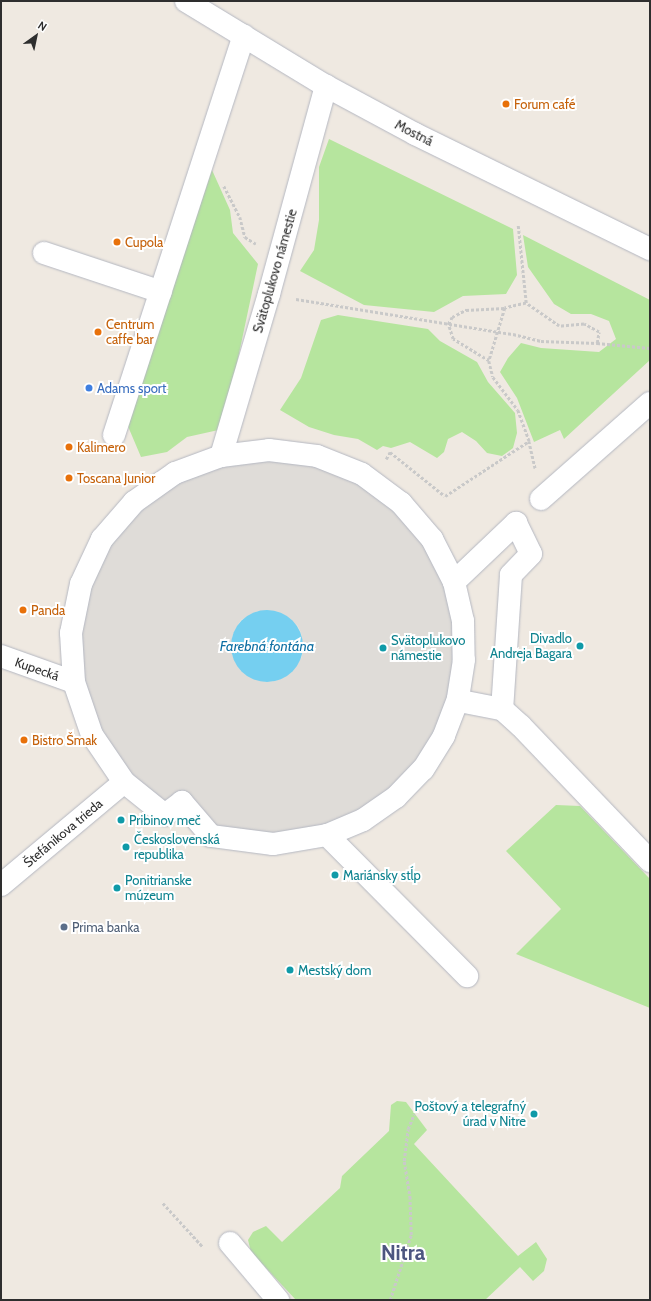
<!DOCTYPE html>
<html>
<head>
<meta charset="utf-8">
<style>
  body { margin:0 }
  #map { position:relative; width:651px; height:1301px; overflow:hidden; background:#efe9e1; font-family:Cabin,sans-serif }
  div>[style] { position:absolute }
  .green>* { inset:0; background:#b6e59e }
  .plaza>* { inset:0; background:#dfdcd8 }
  .water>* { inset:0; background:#75cff0 }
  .round { border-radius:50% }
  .path>* { height:2.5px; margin-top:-1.25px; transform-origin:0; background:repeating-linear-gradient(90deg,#c9c9c9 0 3px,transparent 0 5px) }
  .roads { filter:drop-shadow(0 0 1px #b4b7c1) drop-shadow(0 0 1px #b4b7c1) }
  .minor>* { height:22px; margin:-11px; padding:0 11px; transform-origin:11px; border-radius:11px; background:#fff }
  .dots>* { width:11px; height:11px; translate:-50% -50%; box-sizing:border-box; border:2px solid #fff; border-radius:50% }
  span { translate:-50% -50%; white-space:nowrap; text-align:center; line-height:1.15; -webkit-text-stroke:4px #fff; paint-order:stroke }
  .food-label { font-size:13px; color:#c56008 }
  .left { translate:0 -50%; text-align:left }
  .street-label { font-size:13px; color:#2e2e2e }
  .shop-label { font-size:13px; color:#366cbe }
  .culture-label { font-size:13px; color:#0d838f }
  .right { translate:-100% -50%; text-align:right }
  .service-label { font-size:13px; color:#4e5e75 }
  .water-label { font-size:14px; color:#0d6fa3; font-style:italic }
  .town-label { font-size:21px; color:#4d5680; font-weight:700 }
  .frame { position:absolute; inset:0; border:2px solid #2e2e2e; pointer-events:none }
  .north { position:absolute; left:16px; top:16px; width:40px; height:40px; -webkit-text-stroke:3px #fff; paint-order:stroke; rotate:33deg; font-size:11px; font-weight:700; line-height:16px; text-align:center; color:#2e2e2e }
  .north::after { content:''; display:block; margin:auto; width:14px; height:18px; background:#2e2e2e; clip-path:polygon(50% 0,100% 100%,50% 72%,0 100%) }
</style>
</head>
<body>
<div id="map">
  <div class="green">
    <i style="clip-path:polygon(329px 139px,513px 229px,517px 275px,506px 294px,463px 296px,434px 312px,364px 305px,300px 271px,314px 250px,319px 220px,319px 167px)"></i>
    <i style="clip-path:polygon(212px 170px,230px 210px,233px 233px,258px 264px,223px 429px,187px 437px,167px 452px,141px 457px,127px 424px)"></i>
    <i style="clip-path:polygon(523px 235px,650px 300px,650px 360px,564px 439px,560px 430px,534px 442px,517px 398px,500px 372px,508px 358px,521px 343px,541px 348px,599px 352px,616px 339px,609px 321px,591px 314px,571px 314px,554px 304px,528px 267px)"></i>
    <i style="clip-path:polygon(338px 315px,428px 329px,440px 341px,477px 362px,488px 382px,515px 413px,517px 433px,513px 448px,502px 456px,487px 453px,476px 441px,462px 432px,448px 439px,444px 452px,437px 458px,410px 442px,391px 448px,383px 446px,377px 450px,358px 439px,334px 435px,309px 427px,280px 410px,301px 378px,321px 320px)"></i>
    <i style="clip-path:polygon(556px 805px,580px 806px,650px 879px,650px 1008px,516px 954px,561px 909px,506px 851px)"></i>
    <i style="clip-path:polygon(397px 1101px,406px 1102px,427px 1130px,414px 1144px,518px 1256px,536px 1242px,547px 1259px,544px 1271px,533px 1281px,520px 1267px,485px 1300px,296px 1300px,251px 1252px,248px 1240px,253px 1232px,266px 1226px,282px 1242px,340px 1188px,342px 1176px,389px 1131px,391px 1105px)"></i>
  </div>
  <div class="plaza">
    <i style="clip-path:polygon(evenodd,269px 450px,362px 474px,432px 539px,464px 660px,423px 769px,327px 835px,218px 838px,182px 802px,165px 815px,92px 735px,71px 633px,102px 539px,175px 473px,269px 450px,258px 611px,297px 625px,301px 633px,303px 651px,301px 659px,290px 673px,275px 681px,266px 682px,241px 671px,232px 655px,232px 637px,236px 628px,241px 620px,258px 611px)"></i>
  </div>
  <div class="water">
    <i class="round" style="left:231px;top:610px;width:72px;height:72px"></i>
  </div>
  <div class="path">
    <i style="left:224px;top:186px;width:35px;rotate:63deg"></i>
    <i style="left:240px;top:217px;width:21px;rotate:76deg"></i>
    <i style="left:245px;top:237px;width:13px;rotate:32deg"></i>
    <i style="left:296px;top:299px;width:220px;rotate:9.2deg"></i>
    <i style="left:513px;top:334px;width:29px;rotate:14deg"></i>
    <i style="left:541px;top:341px;width:56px;rotate:2deg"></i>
    <i style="left:597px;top:343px;width:11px;rotate:-80deg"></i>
    <i style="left:599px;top:332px;width:17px;rotate:-152deg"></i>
    <i style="left:584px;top:324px;width:25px;rotate:175deg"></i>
    <i style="left:559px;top:326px;width:40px;rotate:-145.1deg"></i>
    <i style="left:526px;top:303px;width:78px;rotate:-95.9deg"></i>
    <i style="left:526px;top:303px;width:22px;rotate:167deg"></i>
    <i style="left:505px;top:308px;width:55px;rotate:106.8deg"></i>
    <i style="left:489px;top:361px;width:16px;rotate:76deg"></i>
    <i style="left:493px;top:377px;width:41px;rotate:52.9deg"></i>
    <i style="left:518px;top:410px;width:33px;rotate:70deg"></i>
    <i style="left:529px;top:441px;width:28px;rotate:77deg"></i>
    <i style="left:597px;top:343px;width:53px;rotate:5.4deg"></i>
    <i style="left:489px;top:361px;width:42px;rotate:-148.6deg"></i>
    <i style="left:453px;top:339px;width:16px;rotate:-108deg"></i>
    <i style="left:448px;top:324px;width:8px;rotate:-60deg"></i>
    <i style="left:452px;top:317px;width:16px;rotate:-27deg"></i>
    <i style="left:466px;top:310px;width:39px;rotate:-3deg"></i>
    <i style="left:386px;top:459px;width:8px;rotate:-60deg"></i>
    <i style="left:390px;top:452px;width:70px;rotate:38.7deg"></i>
    <i style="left:445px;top:496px;width:100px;rotate:-33.2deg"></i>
    <i style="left:163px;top:1203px;width:59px;rotate:47.7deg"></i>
    <i style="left:390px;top:1300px;width:68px;rotate:-72.1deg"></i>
    <i style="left:411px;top:1235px;width:36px;rotate:-92deg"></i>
    <i style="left:410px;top:1199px;width:38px;rotate:-99deg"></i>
    <i style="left:404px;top:1161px;width:32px;rotate:-83deg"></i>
    <i style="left:408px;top:1129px;width:16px;rotate:-68deg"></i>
  </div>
  <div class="roads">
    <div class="minor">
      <i style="left:186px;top:1px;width:164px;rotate:31.3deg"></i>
      <i style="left:326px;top:86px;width:101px;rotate:28.3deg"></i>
      <i style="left:415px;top:134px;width:262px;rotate:26.1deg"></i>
      <i style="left:44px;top:253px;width:123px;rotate:18.4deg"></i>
      <i style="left:114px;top:435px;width:420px;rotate:-72deg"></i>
      <i style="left:269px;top:450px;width:48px;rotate:7.1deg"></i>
      <i style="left:317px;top:456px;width:48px;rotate:21.8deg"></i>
      <i style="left:362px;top:474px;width:49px;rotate:36.6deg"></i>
      <i style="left:401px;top:503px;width:48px;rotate:49.3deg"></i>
      <i style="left:432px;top:539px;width:48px;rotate:62.9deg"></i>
      <i style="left:454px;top:582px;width:40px;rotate:77deg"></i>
      <i style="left:463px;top:621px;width:39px;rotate:89deg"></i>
      <i style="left:464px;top:660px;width:39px;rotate:99deg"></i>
      <i style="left:458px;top:699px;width:40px;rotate:111deg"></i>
      <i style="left:444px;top:736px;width:39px;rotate:122deg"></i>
      <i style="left:423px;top:769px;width:39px;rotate:134deg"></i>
      <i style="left:396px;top:797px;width:40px;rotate:145.1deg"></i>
      <i style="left:363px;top:820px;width:39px;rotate:157deg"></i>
      <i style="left:327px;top:835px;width:55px;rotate:170.5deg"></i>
      <i style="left:273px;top:844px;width:63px;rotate:-172.6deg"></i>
      <i style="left:211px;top:836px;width:45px;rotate:-130.5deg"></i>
      <i style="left:182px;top:802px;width:21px;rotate:143deg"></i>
      <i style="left:165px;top:815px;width:53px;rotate:-141.2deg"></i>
      <i style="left:124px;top:782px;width:57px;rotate:-124.2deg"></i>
      <i style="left:92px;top:735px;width:56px;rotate:-108.8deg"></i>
      <i style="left:74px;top:682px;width:49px;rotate:-93.5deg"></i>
      <i style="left:71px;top:633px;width:50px;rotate:-78.5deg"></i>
      <i style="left:81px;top:584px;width:50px;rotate:-65deg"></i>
      <i style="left:102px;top:539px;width:49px;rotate:-49.1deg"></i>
      <i style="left:134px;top:502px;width:50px;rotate:-35.3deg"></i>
      <i style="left:175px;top:473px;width:49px;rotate:-20.3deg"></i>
      <i style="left:221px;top:456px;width:48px;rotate:-7.1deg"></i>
      <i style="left:221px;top:456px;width:169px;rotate:-73.5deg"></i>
      <i style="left:269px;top:294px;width:216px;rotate:-74.7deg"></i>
      <i style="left:541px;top:499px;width:145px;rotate:-41.4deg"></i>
      <i style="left:454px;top:582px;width:86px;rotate:-43.6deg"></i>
      <i style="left:516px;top:523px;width:34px;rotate:64deg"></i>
      <i style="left:531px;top:554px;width:29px;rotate:134deg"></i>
      <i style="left:511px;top:575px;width:134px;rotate:93.8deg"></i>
      <i style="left:502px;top:709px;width:25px;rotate:42deg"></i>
      <i style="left:521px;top:726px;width:187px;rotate:46.3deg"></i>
      <i style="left:1px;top:656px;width:77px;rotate:19.6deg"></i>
      <i style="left:465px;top:702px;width:38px;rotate:11deg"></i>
      <i style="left:327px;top:835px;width:199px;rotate:45.2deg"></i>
      <i style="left:1px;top:885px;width:160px;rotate:-39.9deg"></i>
      <i style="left:230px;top:1243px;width:75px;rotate:49.9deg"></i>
    </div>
  </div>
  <div class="dots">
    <i style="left:506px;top:104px;background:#e8710a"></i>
    <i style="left:117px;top:242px;background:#e8710a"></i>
    <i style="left:98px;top:332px;background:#e8710a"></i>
    <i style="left:89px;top:388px;background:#3f7fe0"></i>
    <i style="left:69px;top:447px;background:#e8710a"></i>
    <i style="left:69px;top:478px;background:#e8710a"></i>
    <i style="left:23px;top:610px;background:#e8710a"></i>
    <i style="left:580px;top:646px;background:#0f9aa8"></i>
    <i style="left:383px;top:648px;background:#0f9aa8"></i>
    <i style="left:24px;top:740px;background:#e8710a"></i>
    <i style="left:121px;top:820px;background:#0f9aa8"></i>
    <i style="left:126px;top:847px;background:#0f9aa8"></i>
    <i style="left:335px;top:875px;background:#0f9aa8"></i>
    <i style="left:117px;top:888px;background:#0f9aa8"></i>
    <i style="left:64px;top:927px;background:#5c6f8a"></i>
    <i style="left:290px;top:970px;background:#0f9aa8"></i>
    <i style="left:534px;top:1114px;background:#0f9aa8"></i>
  </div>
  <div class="food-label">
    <span class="left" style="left:514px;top:104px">Forum café</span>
    <span class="left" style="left:125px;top:242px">Cupola</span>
    <span class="left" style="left:106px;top:332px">Centrum<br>caffe bar</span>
    <span class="left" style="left:77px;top:447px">Kalimero</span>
    <span class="left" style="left:77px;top:478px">Toscana Junior</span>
    <span class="left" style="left:31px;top:610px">Panda</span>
    <span class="left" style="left:32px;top:740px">Bistro Šmak</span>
  </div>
  <div class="street-label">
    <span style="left:414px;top:133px;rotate:27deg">Mostná</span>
    <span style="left:275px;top:271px;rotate:-74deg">Svätoplukovo námestie</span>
    <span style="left:37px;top:669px;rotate:19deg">Kupecká</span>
    <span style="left:63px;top:833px;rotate:-40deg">Štefánikova trieda</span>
  </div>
  <div class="shop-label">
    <span class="left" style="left:97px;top:388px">Adams sport</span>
  </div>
  <div class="culture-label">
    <span class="right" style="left:572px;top:646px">Divadlo<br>Andreja Bagara</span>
    <span class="left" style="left:391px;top:648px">Svätoplukovo<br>námestie</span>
    <span class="left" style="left:129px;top:820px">Pribinov meč</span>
    <span class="left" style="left:134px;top:847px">Československá<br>republika</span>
    <span class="left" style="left:343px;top:875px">Mariánsky stĺp</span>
    <span class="left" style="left:125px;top:888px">Ponitrianske<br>múzeum</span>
    <span class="left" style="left:298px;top:970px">Mestský dom</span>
    <span class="right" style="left:526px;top:1114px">Poštový a telegrafný<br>úrad v Nitre</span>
  </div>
  <div class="service-label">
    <span class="left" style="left:72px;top:927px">Prima banka</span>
  </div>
  <div class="water-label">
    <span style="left:267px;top:646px">Farebná fontána</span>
  </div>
  <div class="town-label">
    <span style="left:403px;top:1253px">Nitra</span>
  </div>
  <div class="frame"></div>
  <div class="north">N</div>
</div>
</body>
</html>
